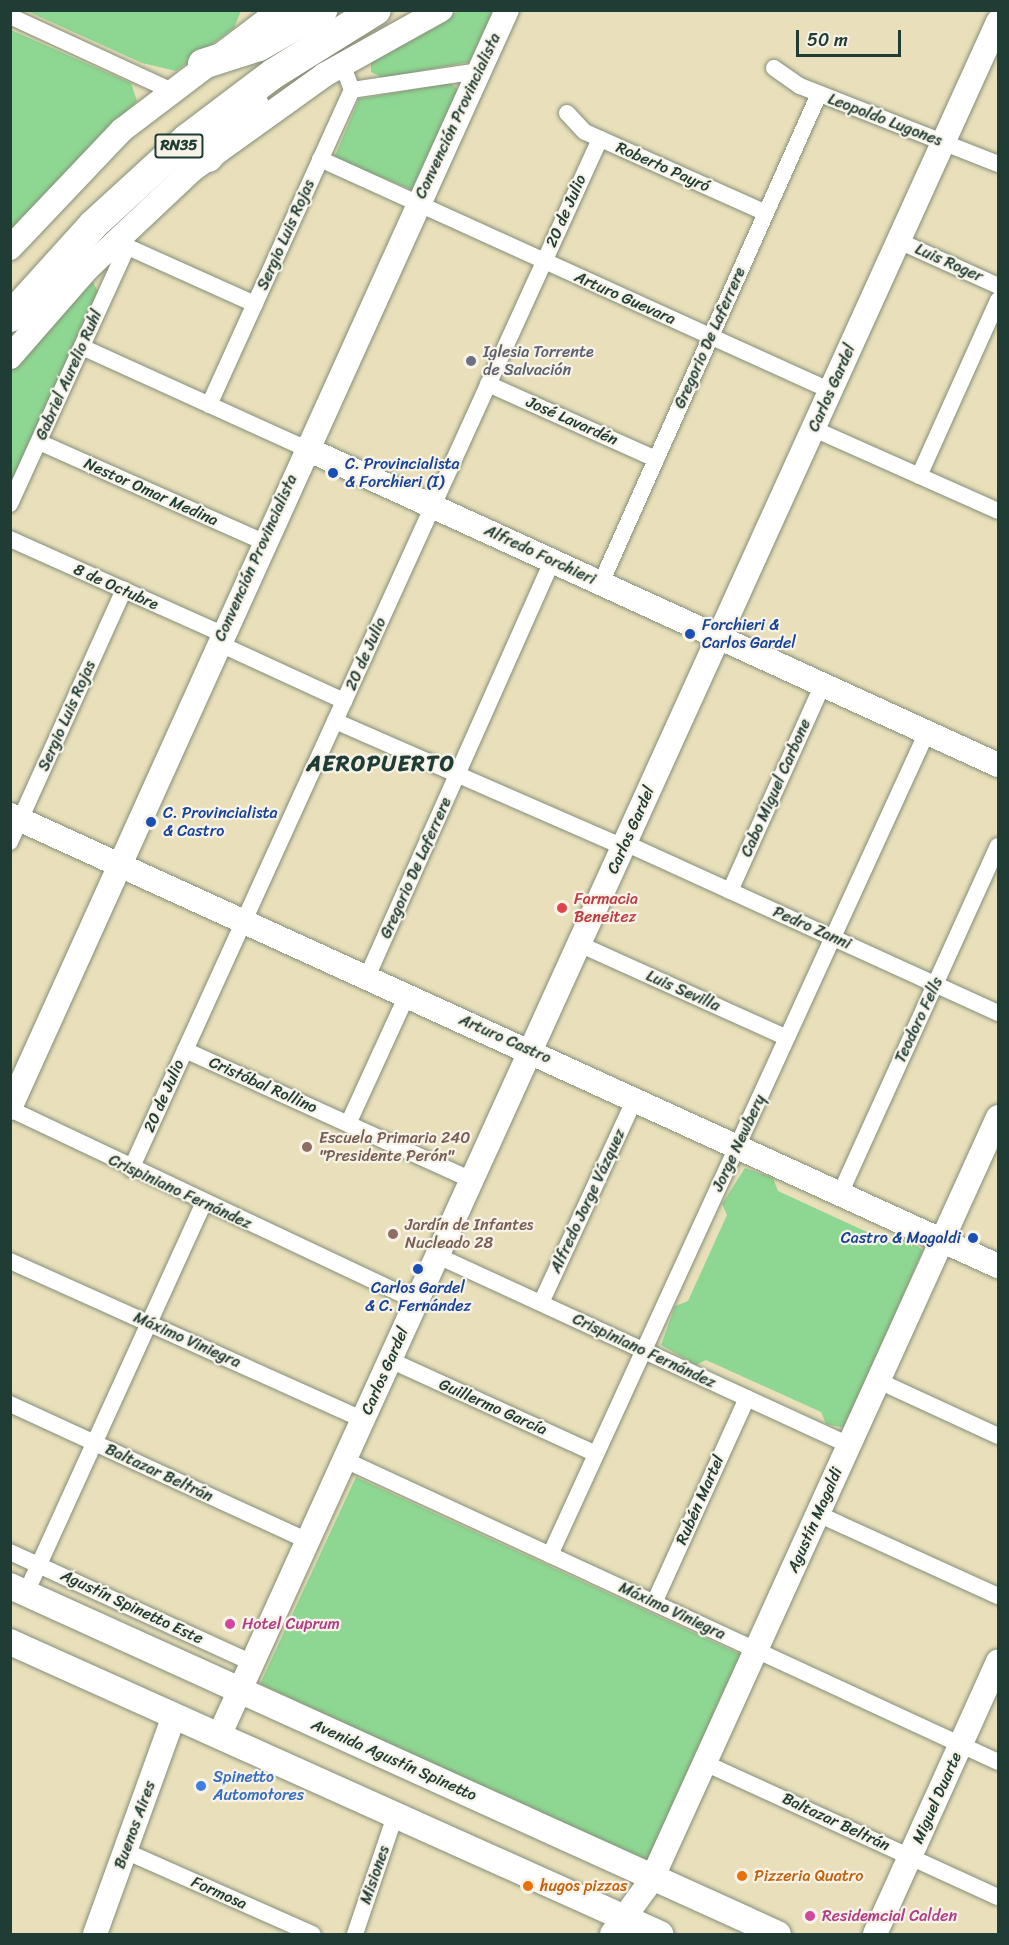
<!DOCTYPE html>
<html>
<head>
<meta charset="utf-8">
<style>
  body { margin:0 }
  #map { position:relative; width:1009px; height:1945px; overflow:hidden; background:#e9e0bb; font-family:Sriracha,sans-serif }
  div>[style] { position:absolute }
  .green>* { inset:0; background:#8ed792 }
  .roads { filter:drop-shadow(0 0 2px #848e78) drop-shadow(0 0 2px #848e78) }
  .street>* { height:16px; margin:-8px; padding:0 8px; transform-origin:8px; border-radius:8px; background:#fff }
  .secondary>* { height:24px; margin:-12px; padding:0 12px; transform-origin:12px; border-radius:12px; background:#fff }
  .primary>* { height:26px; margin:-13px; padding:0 13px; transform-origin:13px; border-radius:13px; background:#fff }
  .highway>* { height:30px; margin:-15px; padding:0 15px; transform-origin:15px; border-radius:15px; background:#fff }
  .dots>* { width:16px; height:16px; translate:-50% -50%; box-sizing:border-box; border:3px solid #f7f3e8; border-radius:50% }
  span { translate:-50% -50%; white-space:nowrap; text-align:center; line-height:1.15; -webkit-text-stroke:4.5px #f7f3e8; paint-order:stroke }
  .shield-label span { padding:2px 4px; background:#f7f3e8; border:2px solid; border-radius:4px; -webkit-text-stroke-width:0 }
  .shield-label { font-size:15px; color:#1f3d34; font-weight:700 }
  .street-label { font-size:16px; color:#1f3d34 }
  .worship-label { font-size:16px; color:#5b616d }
  .left { translate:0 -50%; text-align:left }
  .transit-label { font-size:16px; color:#164399 }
  .right { translate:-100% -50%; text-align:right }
  .health-label { font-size:16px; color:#be3a42 }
  .education-label { font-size:16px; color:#785e54 }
  .hotel-label { font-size:16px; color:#b23c85 }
  .shop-label { font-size:16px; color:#366cbe }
  .food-label { font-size:16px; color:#c56008 }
  .district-label { font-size:22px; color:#1f3d34; font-weight:700; letter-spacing:1.5px }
  .frame { position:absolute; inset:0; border:12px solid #1f3d34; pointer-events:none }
  .scale { position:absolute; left:796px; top:30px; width:105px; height:27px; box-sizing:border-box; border:3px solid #1f3d34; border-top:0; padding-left:8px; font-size:18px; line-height:21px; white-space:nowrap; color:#1f3d34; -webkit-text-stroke:4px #f7f3e8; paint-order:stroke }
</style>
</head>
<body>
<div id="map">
  <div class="green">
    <i style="clip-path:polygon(27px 11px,241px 11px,234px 28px,176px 71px,142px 63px)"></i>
    <i style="clip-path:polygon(459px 11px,495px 11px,469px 62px,383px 78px,371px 72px,371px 61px)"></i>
    <i style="clip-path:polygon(11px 30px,131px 83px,137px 101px,11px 231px)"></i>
    <i style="clip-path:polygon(450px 83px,459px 90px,413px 190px,334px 158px,359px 99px)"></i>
    <i style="clip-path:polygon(93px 282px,98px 292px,11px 485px,11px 370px)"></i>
    <i style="clip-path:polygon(745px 1168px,773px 1178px,778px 1191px,893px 1244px,906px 1239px,923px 1250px,845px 1428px,826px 1424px,821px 1412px,706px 1360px,696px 1365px,661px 1345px,675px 1306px,688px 1301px,727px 1215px,722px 1204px)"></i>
    <i style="clip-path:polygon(356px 1477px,744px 1656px,648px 1864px,260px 1684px)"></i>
  </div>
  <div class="roads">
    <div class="street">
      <i style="left:10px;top:16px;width:176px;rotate:24.8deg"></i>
      <i style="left:774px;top:68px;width:32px;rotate:35deg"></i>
      <i style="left:800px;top:86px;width:213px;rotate:21.5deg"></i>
      <i style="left:352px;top:90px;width:128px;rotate:-8.5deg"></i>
      <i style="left:567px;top:113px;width:26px;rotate:47deg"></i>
      <i style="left:585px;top:132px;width:198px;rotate:24.1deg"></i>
      <i style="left:320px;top:159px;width:561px;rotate:24.42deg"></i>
      <i style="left:899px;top:241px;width:109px;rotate:24.4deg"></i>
      <i style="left:119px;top:243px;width:149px;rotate:24.2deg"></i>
      <i style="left:82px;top:347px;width:245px;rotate:24.4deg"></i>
      <i style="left:488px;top:384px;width:184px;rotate:24.1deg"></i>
      <i style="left:209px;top:405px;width:346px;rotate:-65.6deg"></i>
      <i style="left:352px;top:90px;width:28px;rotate:-111deg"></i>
      <i style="left:814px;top:429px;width:201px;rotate:24deg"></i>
      <i style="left:39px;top:442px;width:246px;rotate:24deg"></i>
      <i style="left:919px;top:476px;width:193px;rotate:-65.8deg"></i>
      <i style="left:10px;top:504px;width:282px;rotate:-65.5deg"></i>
      <i style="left:10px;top:539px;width:232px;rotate:24.1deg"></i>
      <i style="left:601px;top:583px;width:535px;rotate:-65.97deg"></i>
      <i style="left:218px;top:643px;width:139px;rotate:24.7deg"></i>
      <i style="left:335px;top:721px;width:315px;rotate:23.6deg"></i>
      <i style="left:10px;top:842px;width:277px;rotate:-65.7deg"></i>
      <i style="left:625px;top:843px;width:410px;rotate:24.5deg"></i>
      <i style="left:730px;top:891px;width:227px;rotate:-65.8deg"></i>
      <i style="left:579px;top:944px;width:228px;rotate:24.3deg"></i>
      <i style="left:367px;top:977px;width:455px;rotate:-66deg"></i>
      <i style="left:185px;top:1050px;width:315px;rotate:24.4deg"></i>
      <i style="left:10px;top:1109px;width:450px;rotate:25.3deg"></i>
      <i style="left:348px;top:1124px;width:142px;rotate:-65.4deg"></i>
      <i style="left:131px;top:1169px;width:1132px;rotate:-65.52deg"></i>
      <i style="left:840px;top:1194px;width:382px;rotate:-65.6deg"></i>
      <i style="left:438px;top:1256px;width:452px;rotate:24.7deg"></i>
      <i style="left:10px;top:1261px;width:387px;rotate:24.2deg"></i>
      <i style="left:541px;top:1303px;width:225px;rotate:-65.3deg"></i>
      <i style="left:390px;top:1360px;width:226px;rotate:24.5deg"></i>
      <i style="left:879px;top:1381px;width:131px;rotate:24.8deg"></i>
      <i style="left:10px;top:1404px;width:328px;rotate:24.7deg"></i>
      <i style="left:345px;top:1460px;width:719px;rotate:24.82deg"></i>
      <i style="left:818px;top:1514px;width:198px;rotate:24.5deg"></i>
      <i style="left:10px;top:1552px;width:267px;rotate:24.6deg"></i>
      <i style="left:550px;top:1555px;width:905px;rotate:-65.39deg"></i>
      <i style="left:26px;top:1593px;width:430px;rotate:-65.5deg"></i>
      <i style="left:654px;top:1603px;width:225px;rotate:-65.6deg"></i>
      <i style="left:705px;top:1763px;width:322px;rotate:24.6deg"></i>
      <i style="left:125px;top:1851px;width:205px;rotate:23.9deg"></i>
      <i style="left:355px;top:1934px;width:125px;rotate:-71.3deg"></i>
    </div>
    <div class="secondary">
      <i style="left:10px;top:248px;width:163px;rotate:-46.5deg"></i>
      <i style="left:122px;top:130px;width:198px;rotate:-37.2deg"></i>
      <i style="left:10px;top:357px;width:118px;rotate:-48.8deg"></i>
      <i style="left:88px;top:268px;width:143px;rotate:-43.3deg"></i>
      <i style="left:192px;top:170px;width:163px;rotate:-35.7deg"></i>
      <i style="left:324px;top:75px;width:134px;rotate:-29.1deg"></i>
      <i style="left:305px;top:448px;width:762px;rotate:24.58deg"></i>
      <i style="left:10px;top:815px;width:1086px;rotate:24.54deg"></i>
      <i style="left:10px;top:1108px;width:1205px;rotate:-65.65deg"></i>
      <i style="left:219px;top:1736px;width:1883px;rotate:-65.56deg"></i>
      <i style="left:95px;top:1934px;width:232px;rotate:-70.1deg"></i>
      <i style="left:612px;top:1934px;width:66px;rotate:-53.7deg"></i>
      <i style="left:651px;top:1881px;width:839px;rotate:-65.57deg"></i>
      <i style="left:875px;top:1934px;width:299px;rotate:-65.7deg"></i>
    </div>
    <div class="primary">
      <i style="left:10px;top:1586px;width:843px;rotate:24.38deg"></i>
      <i style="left:10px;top:1642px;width:713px;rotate:24.19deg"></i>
    </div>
    <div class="highway">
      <i style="left:203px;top:64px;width:59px;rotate:-17.8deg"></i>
      <i style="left:259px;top:46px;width:73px;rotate:-29.7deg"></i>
      <i style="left:208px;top:157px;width:70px;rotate:-49.7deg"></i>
      <i style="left:10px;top:317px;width:124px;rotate:-47.9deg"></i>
      <i style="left:93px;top:225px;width:127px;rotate:-42.5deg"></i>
      <i style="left:187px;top:139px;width:108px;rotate:-37.1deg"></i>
      <i style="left:273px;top:74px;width:121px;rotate:-31.9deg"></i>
    </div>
  </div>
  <div class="dots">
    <i style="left:471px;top:361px;background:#6b7280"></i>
    <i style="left:333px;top:473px;background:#1a4fb4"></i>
    <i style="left:690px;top:634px;background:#1a4fb4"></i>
    <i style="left:151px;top:822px;background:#1a4fb4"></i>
    <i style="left:562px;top:908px;background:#e0444e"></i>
    <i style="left:307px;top:1147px;background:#8d6e63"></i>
    <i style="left:393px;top:1234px;background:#8d6e63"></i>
    <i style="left:973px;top:1238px;background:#1a4fb4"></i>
    <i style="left:418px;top:1269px;background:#1a4fb4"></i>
    <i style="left:230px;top:1624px;background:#d1479c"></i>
    <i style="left:201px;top:1786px;background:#3f7fe0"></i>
    <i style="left:742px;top:1876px;background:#e8710a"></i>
    <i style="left:528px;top:1886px;background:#e8710a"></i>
    <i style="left:810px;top:1916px;background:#d1479c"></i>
  </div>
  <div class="shield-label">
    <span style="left:179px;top:146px">RN35</span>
  </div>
  <div class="street-label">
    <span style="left:458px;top:116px;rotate:-65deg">Convención Provincialista</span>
    <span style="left:885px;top:120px;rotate:21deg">Leopoldo Lugones</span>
    <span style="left:663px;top:167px;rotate:24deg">Roberto Payró</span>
    <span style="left:566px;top:211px;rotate:-66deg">20 de Julio</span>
    <span style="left:286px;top:235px;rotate:-66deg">Sergio Luis Rojas</span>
    <span style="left:949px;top:263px;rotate:24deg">Luis Roger</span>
    <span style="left:625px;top:298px;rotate:24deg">Arturo Guevara</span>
    <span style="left:710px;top:338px;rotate:-66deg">Gregorio De Laferrere</span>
    <span style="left:69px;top:375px;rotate:-66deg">Gabriel Aurelio Ruhl</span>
    <span style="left:832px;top:388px;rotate:-66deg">Carlos Gardel</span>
    <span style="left:572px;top:421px;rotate:24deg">José Lavardén</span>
    <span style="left:151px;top:492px;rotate:24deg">Nestor Omar Medina</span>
    <span style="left:540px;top:555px;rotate:25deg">Alfredo Forchieri</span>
    <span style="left:256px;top:558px;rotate:-66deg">Convención Provincialista</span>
    <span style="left:116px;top:587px;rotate:24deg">8 de Octubre</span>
    <span style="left:366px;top:654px;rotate:-66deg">20 de Julio</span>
    <span style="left:67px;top:716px;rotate:-66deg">Sergio Luis Rojas</span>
    <span style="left:776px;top:788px;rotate:-66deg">Cabo Miguel Carbone</span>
    <span style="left:631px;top:830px;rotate:-66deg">Carlos Gardel</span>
    <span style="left:416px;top:868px;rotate:-66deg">Gregorio De Laferrere</span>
    <span style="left:812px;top:928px;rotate:24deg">Pedro Zanni</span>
    <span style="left:683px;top:991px;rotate:24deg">Luis Sevilla</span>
    <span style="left:919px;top:1020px;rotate:-65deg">Teodoro Fells</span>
    <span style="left:505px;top:1039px;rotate:24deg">Arturo Castro</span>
    <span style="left:263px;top:1085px;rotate:24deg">Cristóbal Rollino</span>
    <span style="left:164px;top:1096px;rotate:-66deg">20 de Julio</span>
    <span style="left:739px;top:1143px;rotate:-65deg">Jorge Newbery</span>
    <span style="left:180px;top:1192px;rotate:25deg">Crispiniano Fernández</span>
    <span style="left:588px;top:1201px;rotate:-65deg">Alfredo Jorge Vázquez</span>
    <span style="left:187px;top:1340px;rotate:24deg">Máximo Viniegra</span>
    <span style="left:644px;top:1351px;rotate:25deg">Crispiniano Fernández</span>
    <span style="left:385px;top:1371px;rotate:-66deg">Carlos Gardel</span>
    <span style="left:493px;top:1407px;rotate:24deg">Guillermo García</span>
    <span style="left:159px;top:1473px;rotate:25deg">Baltazar Beltrán</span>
    <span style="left:700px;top:1500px;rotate:-66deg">Rubén Martel</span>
    <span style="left:815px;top:1520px;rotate:-66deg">Agustín Magaldi</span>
    <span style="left:132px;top:1607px;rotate:25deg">Agustín Spinetto Este</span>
    <span style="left:672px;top:1611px;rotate:25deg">Máximo Viniegra</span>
    <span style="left:394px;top:1760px;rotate:24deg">Avenida Agustín Spinetto</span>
    <span style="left:937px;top:1798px;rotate:-66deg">Miguel Duarte</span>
    <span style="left:836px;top:1822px;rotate:25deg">Baltazar Beltrán</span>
    <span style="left:135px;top:1825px;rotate:-70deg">Buenos Aires</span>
    <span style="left:375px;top:1875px;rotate:-71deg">Misiones</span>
    <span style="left:219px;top:1893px;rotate:24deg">Formosa</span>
  </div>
  <div class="worship-label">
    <span class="left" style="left:483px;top:361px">Iglesia Torrente<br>de Salvación</span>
  </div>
  <div class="transit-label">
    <span class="left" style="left:345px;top:473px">C. Provincialista<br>&amp; Forchieri (I)</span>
    <span class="left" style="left:702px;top:634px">Forchieri &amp;<br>Carlos Gardel</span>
    <span class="left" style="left:163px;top:822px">C. Provincialista<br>&amp; Castro</span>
    <span class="right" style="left:961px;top:1238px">Castro &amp; Magaldi</span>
    <span style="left:418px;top:1297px">Carlos Gardel<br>&amp; C. Fernández</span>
  </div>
  <div class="health-label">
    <span class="left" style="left:574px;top:908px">Farmacia<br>Beneitez</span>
  </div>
  <div class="education-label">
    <span class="left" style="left:319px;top:1147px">Escuela Primaria 240<br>"Presidente Perón"</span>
    <span class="left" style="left:405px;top:1234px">Jardín de Infantes<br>Nucleado 28</span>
  </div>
  <div class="hotel-label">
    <span class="left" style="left:242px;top:1624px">Hotel Cuprum</span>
    <span class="left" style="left:822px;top:1916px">Residemcial Calden</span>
  </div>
  <div class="shop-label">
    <span class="left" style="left:213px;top:1786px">Spinetto<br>Automotores</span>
  </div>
  <div class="food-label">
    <span class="left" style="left:754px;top:1876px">Pizzeria Quatro</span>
    <span class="left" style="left:540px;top:1886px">hugos pizzas</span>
  </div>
  <div class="district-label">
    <span style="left:381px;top:764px">AEROPUERTO</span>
  </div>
  <div class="frame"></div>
  <div class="scale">50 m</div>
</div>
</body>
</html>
